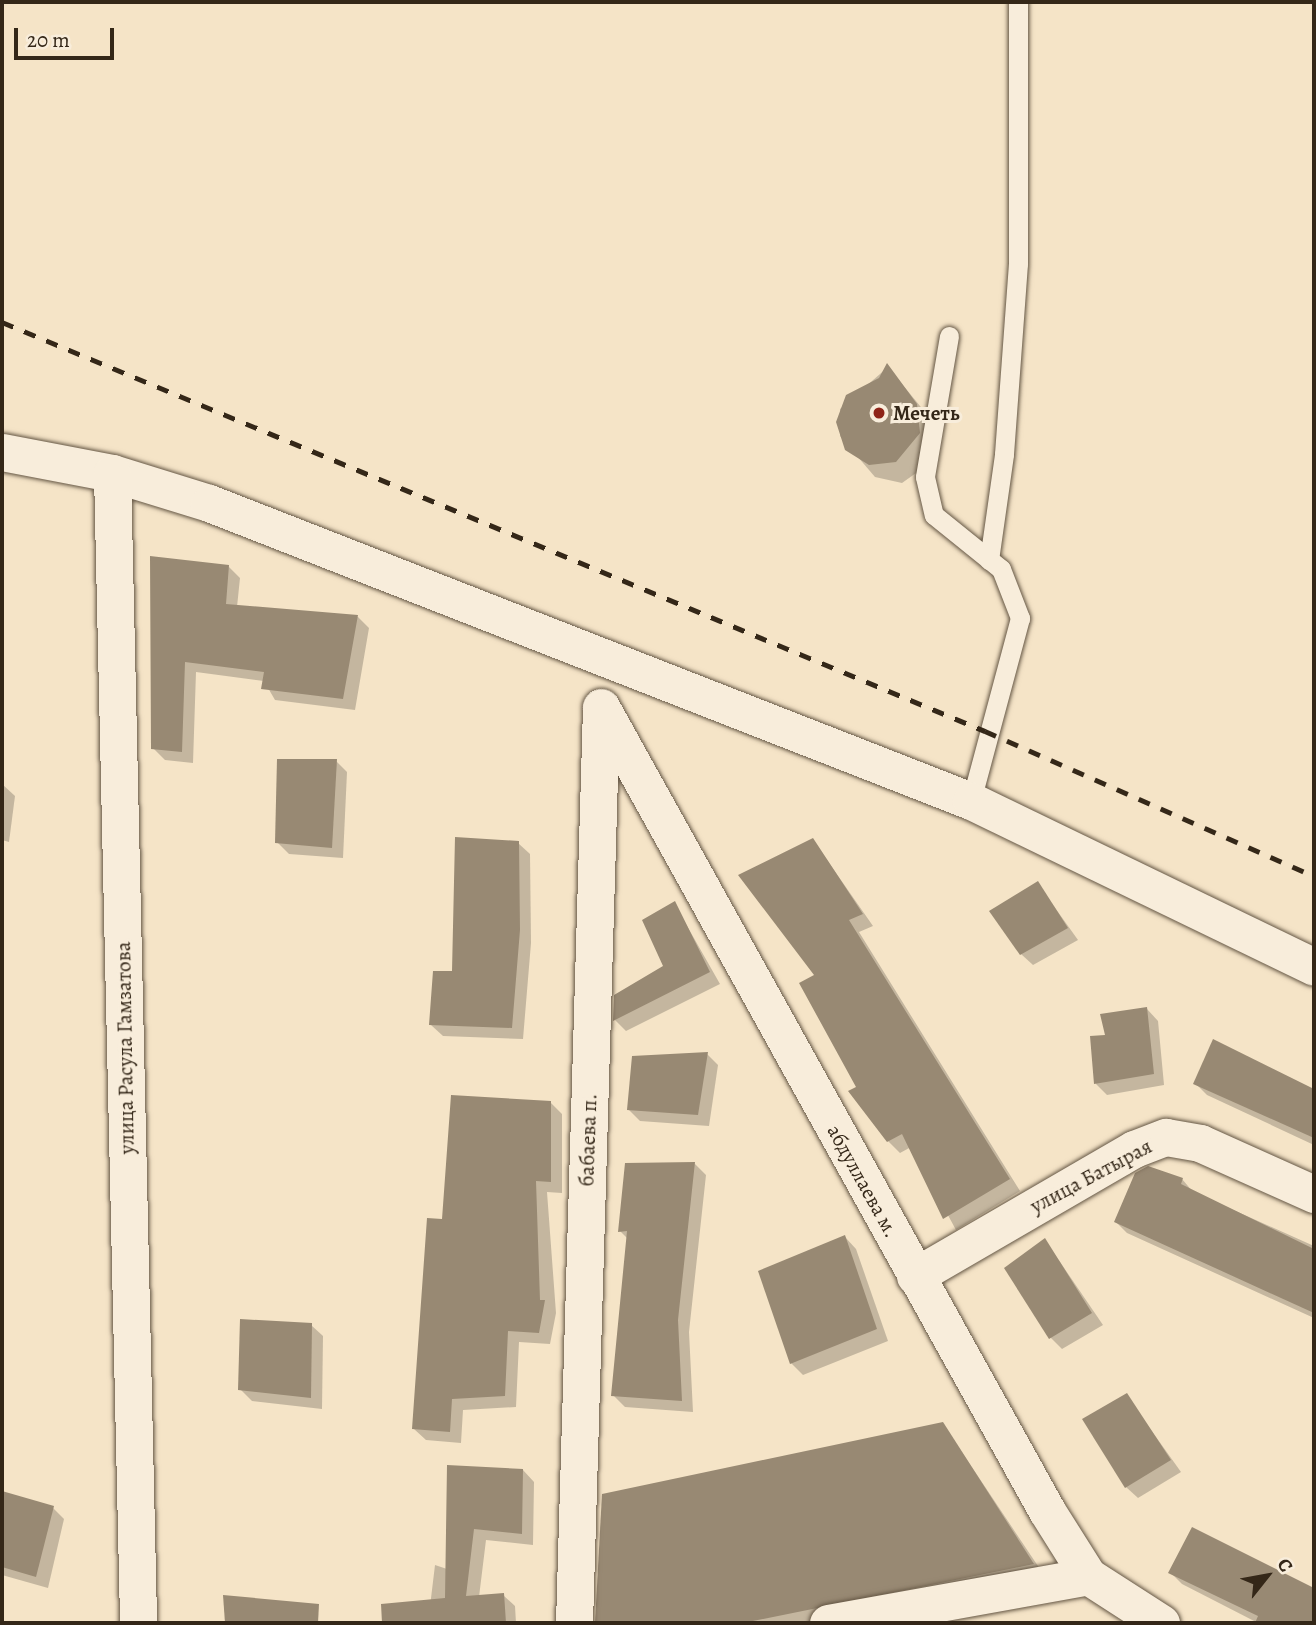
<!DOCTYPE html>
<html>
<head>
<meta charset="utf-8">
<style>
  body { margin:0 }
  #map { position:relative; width:1316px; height:1625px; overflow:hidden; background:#f5e4c7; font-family:Alegreya,serif }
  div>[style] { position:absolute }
  .shadow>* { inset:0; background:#0003 }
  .building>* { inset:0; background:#988973 }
  .roads { filter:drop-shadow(0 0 2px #645644) drop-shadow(0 0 2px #645644) }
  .lane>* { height:19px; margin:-9.5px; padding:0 9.5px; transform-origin:9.5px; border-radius:9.5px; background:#f8eddb }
  .street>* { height:37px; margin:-18.5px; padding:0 18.5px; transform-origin:18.5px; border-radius:18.5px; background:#f8eddb }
  .rail>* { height:5px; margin-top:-2.5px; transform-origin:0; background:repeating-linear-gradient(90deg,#342718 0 12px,transparent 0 24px) }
  .dots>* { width:19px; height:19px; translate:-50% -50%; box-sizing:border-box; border:4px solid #f8eddb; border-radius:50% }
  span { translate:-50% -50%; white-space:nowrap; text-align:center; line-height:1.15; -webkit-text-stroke:6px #f8eddb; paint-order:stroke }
  .poi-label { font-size:21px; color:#342718; font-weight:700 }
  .left { translate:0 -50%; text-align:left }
  .street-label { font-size:21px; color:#342718 }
  .frame { position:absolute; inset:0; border:4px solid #342718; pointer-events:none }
  .north { position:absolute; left:1232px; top:1541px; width:70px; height:70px; -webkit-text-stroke:5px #f8eddb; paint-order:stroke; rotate:59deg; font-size:19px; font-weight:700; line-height:28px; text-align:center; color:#342718 }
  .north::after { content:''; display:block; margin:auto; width:24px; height:32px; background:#342718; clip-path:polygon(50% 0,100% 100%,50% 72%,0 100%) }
  .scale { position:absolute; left:14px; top:28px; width:100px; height:32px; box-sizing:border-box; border:4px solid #342718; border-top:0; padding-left:9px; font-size:21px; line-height:24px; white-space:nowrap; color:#342718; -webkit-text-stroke:5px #f8eddb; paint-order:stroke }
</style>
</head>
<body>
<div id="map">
  <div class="shadow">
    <i style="clip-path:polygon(888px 367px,934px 423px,933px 461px,902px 483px,875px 477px,840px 436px,840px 409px)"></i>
    <i style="clip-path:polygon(152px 558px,228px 566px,240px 578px,237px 607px,358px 617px,369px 628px,355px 710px,275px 700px,264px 681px,196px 672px,193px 763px,165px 760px,153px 748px)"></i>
    <i style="clip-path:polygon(336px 761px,347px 772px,343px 858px,289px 854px,277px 842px)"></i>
    <i style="clip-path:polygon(2px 784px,15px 796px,9px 842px,2px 840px)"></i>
    <i style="clip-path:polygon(813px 840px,873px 926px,859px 932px,1020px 1191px,956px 1230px,911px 1147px,900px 1153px,888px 1141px,859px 1087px,816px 975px)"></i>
    <i style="clip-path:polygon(518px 843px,530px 854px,531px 943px,523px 1039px,443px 1036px,431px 1025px)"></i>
    <i style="clip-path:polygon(1038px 884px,1078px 940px,1033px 965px,1021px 954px)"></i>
    <i style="clip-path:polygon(674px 903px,720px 984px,626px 1031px,615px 1020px,665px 967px)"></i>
    <i style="clip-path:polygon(1147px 1009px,1158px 1021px,1164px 1085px,1107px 1095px,1096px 1084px,1107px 1036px)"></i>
    <i style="clip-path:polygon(707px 1054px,718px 1065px,709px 1126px,640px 1121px,629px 1110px)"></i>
    <i style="clip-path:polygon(1195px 1083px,1292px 1085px,1314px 1094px,1314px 1145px,1207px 1095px)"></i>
    <i style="clip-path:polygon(550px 1102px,562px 1114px,562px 1193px,547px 1192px,556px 1313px,550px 1344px,519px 1342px,516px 1407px,463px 1410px,461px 1443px,426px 1440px,414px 1429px,444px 1221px)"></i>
    <i style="clip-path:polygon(694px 1163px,706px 1175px,689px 1332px,693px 1412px,625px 1407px,613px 1395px,628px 1239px,620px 1231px)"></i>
    <i style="clip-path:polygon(1182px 1179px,1193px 1192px,1314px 1246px,1314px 1318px,1127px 1233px,1116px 1222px)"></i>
    <i style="clip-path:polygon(845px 1237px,856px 1249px,888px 1341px,803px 1375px,791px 1363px)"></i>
    <i style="clip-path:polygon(1045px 1240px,1103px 1325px,1062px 1349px,1051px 1338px)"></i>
    <i style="clip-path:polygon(311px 1325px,323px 1336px,322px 1409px,252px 1401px,240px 1389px)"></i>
    <i style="clip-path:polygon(1126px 1395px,1181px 1472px,1138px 1498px,1126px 1487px)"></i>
    <i style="clip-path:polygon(943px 1424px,1044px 1575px,809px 1623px,597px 1623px,603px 1495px)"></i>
    <i style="clip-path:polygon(448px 1467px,523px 1470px,534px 1482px,533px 1545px,486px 1540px,479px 1597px,503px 1595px,515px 1606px,516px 1623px,428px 1623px,435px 1565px,447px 1569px)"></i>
    <i style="clip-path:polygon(2px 1492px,53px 1508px,64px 1519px,48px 1588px,2px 1575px)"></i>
    <i style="clip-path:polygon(1193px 1530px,1314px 1589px,1314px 1623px,1258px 1623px,1182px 1584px,1171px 1573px)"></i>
  </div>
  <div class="building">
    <i style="clip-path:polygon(887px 363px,917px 404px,920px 433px,896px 462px,869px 465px,845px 450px,836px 422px,846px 395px,879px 378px)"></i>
    <i style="clip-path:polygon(150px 556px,229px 565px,226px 604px,358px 615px,343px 699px,261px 689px,264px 672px,185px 662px,182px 752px,151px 749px)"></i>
    <i style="clip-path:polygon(277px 759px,337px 759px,332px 848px,275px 843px)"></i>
    <i style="clip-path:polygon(455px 837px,519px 841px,520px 930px,512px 1028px,429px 1025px,433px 971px,452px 971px)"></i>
    <i style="clip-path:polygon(813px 838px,863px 914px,849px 920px,1010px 1179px,943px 1219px,902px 1134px,887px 1142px,848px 1091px,856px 1087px,799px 983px,814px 975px,738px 875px)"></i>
    <i style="clip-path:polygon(1038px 881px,1068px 928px,1020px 955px,989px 911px)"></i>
    <i style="clip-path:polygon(675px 901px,710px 972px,613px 1021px,614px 995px,663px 966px,642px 920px)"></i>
    <i style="clip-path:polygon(1147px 1007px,1154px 1074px,1094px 1084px,1090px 1036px,1105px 1035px,1100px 1014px)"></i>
    <i style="clip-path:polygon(1213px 1039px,1314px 1089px,1314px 1138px,1193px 1084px)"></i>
    <i style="clip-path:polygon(708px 1052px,698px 1115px,627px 1110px,632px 1056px)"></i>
    <i style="clip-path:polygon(451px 1095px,551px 1101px,551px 1182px,536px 1181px,540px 1300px,545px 1300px,539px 1333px,508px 1331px,505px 1396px,452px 1399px,450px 1432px,412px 1429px,427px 1218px,442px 1219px)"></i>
    <i style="clip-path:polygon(695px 1162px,678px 1320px,682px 1401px,611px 1396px,627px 1231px,618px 1232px,625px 1163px)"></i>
    <i style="clip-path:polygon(1148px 1166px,1183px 1178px,1181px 1184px,1314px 1249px,1314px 1313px,1114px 1222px,1135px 1173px)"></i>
    <i style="clip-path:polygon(845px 1235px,877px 1329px,790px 1364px,758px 1271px)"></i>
    <i style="clip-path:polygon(1045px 1238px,1092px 1313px,1049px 1339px,1004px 1268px)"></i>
    <i style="clip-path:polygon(240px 1319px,312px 1323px,311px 1398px,238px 1390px)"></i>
    <i style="clip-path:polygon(1127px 1393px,1171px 1460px,1125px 1488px,1082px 1419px)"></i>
    <i style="clip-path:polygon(943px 1422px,1034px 1564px,743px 1623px,595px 1623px,602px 1494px)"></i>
    <i style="clip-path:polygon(447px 1465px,523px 1469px,522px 1534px,474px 1529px,466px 1596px,504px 1593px,506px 1623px,382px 1623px,381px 1604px,445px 1598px)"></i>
    <i style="clip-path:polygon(2px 1491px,54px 1506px,36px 1577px,2px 1567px)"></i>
    <i style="clip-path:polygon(1192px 1527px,1314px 1588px,1314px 1623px,1255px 1623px,1258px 1616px,1168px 1573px)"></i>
    <i style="clip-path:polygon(223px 1595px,319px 1604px,318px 1623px,225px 1623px)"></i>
  </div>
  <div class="roads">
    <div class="lane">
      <i style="left:949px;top:336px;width:143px;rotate:99.7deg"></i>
      <i style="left:925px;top:477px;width:39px;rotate:77deg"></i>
      <i style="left:934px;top:515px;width:86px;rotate:38.9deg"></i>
      <i style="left:1001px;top:569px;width:53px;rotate:68.8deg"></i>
      <i style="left:1020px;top:618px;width:189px;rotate:105deg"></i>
      <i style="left:989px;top:560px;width:107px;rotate:-81.9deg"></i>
      <i style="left:1004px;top:454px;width:191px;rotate:-85.8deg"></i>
      <i style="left:1018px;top:264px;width:262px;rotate:-90deg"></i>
    </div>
    <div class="street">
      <i style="left:2px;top:452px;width:112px;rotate:10.8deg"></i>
      <i style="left:112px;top:473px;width:102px;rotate:17.2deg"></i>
      <i style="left:209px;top:503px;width:818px;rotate:21.36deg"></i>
      <i style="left:971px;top:801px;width:381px;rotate:25.8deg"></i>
      <i style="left:112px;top:473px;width:1150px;rotate:88.7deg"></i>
      <i style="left:601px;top:707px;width:919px;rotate:60.98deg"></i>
      <i style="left:1047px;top:1511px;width:77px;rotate:57.8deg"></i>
      <i style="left:1088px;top:1576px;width:87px;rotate:32.8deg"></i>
      <i style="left:915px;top:1276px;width:253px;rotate:-30.1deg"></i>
      <i style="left:1134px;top:1149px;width:34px;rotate:-21deg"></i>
      <i style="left:1166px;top:1137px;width:35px;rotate:10deg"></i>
      <i style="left:1200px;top:1143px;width:125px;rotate:24.1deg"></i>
      <i style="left:574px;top:1623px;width:915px;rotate:-88.31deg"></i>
      <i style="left:828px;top:1623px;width:264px;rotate:-10.2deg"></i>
    </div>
  </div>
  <div class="rail">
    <i style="left:2px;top:322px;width:1065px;rotate:22.59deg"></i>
    <i style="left:985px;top:731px;width:360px;rotate:23.8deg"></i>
  </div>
  <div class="dots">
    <i style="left:879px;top:413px;background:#8f2418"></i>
  </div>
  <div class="poi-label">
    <span class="left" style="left:893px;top:413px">Мечеть</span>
  </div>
  <div class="street-label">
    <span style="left:125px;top:1048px;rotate:-91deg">улица Расула Гамзатова</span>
    <span style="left:588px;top:1140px;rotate:-88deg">бабаева п.</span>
    <span style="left:1091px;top:1176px;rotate:-28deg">улица Батырая</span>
    <span style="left:863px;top:1181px;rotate:61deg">абдуллаева м.</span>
  </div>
  <div class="frame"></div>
  <div class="north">С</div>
  <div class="scale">20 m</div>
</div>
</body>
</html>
